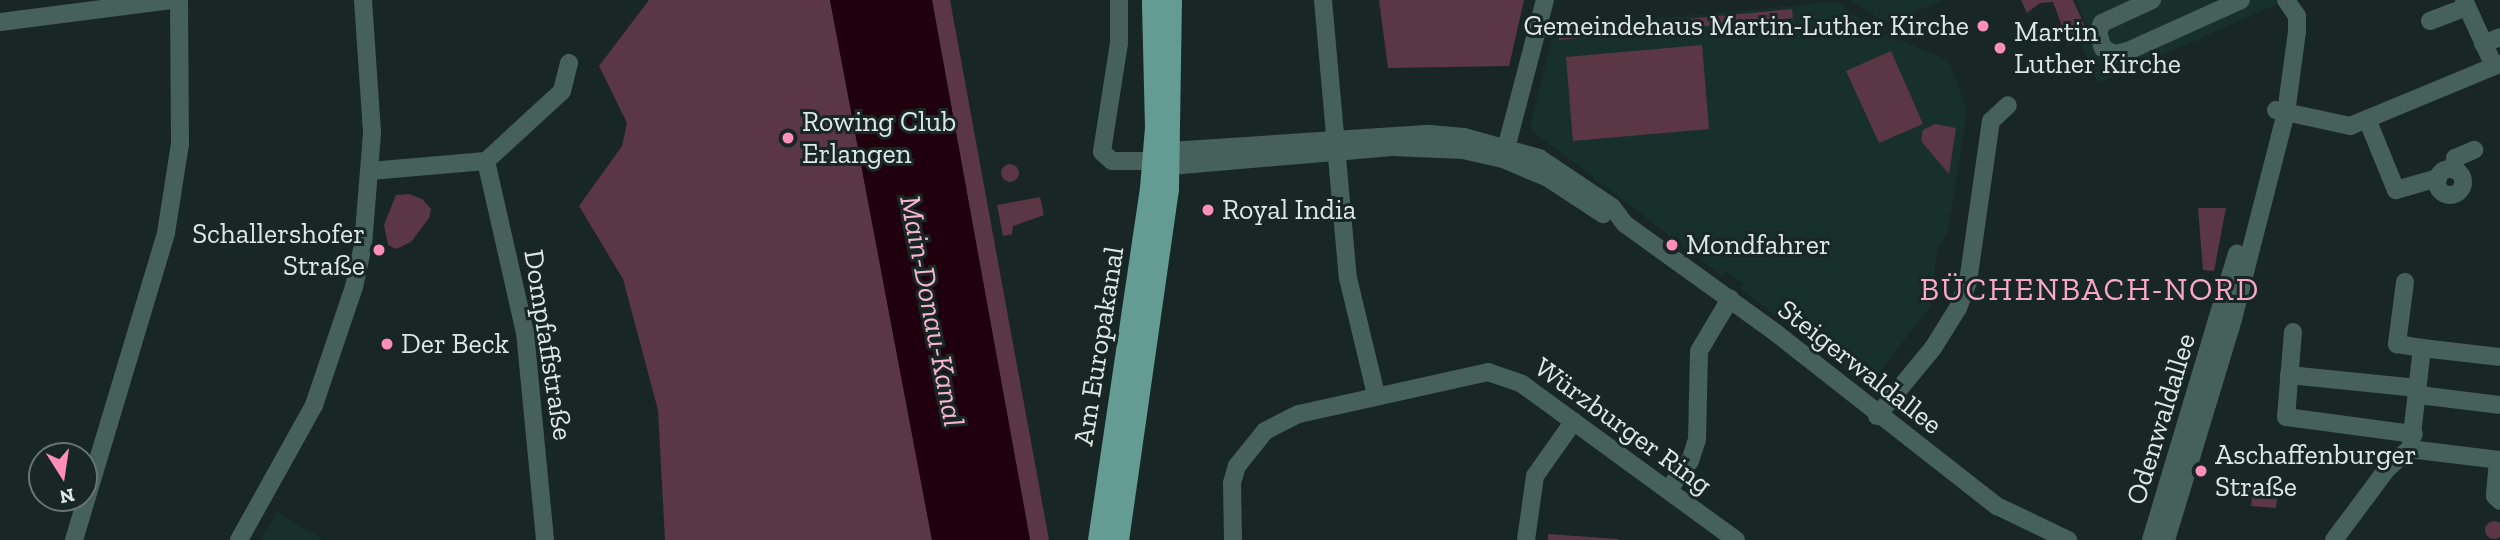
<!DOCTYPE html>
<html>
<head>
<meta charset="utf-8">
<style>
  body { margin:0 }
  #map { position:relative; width:2500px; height:540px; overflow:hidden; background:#182725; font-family:"Zilla Slab",serif }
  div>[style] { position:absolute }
  .built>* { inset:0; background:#18302c }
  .green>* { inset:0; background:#5b3644 }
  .round { border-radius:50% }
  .water>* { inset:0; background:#1f000c }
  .minor>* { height:18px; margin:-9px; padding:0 9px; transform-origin:9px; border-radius:9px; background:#46605b }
  .minor>.ring { margin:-9px; padding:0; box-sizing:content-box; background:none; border:18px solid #46605b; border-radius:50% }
  .major>* { height:21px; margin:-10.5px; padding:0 10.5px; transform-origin:10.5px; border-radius:10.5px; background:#649b93 }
  .dots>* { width:19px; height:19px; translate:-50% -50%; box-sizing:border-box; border:4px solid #182725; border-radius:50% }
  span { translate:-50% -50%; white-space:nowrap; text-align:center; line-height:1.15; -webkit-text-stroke:6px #182725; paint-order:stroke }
  .poi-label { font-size:28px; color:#dde7e5 }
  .right { translate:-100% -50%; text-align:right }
  .left { translate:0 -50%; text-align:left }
  .street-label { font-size:28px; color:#dde7e5 }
  .water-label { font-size:30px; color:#f8b6cd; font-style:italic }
  .quarter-label { font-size:32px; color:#f9a9c6; letter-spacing:2px }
  .north { position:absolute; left:28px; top:442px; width:70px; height:70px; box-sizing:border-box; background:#182725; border:2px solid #677472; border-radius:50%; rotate:168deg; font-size:19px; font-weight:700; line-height:28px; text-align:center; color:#dde7e5 }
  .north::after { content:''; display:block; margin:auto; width:24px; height:32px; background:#ff8eba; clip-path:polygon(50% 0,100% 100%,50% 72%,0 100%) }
</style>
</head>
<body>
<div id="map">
  <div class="built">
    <i style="clip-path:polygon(1851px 0,1944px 0,1886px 23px)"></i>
    <i style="clip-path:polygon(2076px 0,2276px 0,2278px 4px,2098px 83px,2079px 40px,2091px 34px)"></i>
    <i style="clip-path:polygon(1836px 2px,1879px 32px,1948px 60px,1967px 110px,1948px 231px,1937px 251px,1931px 305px,1868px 387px,1741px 289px,1744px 284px,1725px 271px,1721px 275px,1533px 131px,1531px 123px,1555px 28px)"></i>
    <i style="clip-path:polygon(277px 512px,324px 540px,260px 540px)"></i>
  </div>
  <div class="green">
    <i style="clip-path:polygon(649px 0,830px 0,932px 540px,665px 540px,658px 410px,623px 279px,579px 206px,622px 146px,627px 123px,599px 66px)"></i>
    <i style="clip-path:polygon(932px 0,950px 0,1049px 540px,1030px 540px)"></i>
    <i style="clip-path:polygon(1379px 0,1524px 0,1509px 66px,1388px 68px)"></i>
    <i style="clip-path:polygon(2021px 0,2073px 0,2088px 33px,2069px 45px,2053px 2px,2040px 3px,2027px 13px)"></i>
    <i style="clip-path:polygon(1792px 9px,1793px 18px,1559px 40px,1559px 31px)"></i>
    <i style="clip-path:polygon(1702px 45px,1709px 129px,1573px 141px,1566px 57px)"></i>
    <i style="clip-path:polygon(1891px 51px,1923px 124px,1879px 143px,1846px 71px)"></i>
    <i style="clip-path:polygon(1935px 124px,1956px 128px,1949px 174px,1921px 141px,1923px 130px)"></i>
    <i class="round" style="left:1001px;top:164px;width:18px;height:18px"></i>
    <i style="clip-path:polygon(409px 194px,422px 199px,431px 209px,429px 218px,411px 242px,396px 249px,388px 245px,384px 225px,396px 195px)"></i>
    <i style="clip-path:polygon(1040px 197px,1044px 215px,1013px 226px,1012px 234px,1003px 236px,997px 205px)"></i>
    <i style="clip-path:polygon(2198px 208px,2226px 208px,2214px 271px,2203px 270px)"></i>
    <i style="clip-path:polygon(2244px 484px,2278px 491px,2276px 508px,2251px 506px,2252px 498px,2240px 497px,2236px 490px)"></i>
    <i class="round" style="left:2485px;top:521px;width:18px;height:18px"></i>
    <i style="clip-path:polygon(1548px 534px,1618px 539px,1619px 540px,1548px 540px)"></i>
  </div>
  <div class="water">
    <i style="clip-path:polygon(830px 0,932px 0,1030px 540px,932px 540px)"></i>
  </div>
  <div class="minor">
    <i style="left:1119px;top:0;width:43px;rotate:90deg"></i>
    <i style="left:1119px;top:43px;width:110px;rotate:98.9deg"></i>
    <i style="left:1102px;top:152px;width:13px;rotate:42deg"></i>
    <i style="left:1112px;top:161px;width:41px"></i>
    <i style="left:1323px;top:0;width:279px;rotate:84.9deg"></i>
    <i style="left:1348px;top:278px;width:120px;rotate:76.5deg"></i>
    <i style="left:2152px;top:0;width:55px;rotate:155.3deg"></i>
    <i style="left:2102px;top:23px;width:11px;rotate:112deg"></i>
    <i style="left:2098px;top:33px;width:16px;rotate:72deg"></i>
    <i style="left:2103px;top:48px;width:13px;rotate:29deg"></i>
    <i style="left:2114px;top:54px;width:14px;rotate:-12deg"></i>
    <i style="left:2128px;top:51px;width:124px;rotate:-24.3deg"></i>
    <i style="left:2464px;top:0;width:72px;rotate:65.6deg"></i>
    <i style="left:2430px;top:21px;width:39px;rotate:-21deg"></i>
    <i style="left:0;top:22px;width:173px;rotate:-7.3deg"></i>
    <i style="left:2483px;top:44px;width:18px;rotate:-22deg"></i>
    <i style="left:2276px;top:110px;width:76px;rotate:12.2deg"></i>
    <i style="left:2350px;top:126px;width:162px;rotate:-22.5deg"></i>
    <i style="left:2367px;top:119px;width:77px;rotate:67.8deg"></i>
    <i style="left:2396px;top:190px;width:44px;rotate:-15.9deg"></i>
    <i style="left:1170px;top:151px;width:260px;rotate:-3.8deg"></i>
    <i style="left:1429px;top:134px;width:35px;rotate:5deg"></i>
    <i style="left:1464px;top:137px;width:78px;rotate:15.6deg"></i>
    <i style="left:1539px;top:158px;width:88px;rotate:33.9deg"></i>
    <i style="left:1612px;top:207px;width:21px;rotate:53deg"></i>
    <i style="left:1625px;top:224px;width:186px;rotate:35.8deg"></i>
    <i style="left:1776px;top:333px;width:281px;rotate:38.1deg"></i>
    <i style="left:1997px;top:506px;width:79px;rotate:25.6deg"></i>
    <i style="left:1504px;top:156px;width:161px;rotate:-75.3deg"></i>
    <i style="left:486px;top:161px;width:175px;rotate:77.2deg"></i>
    <i style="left:525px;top:332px;width:209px;rotate:84.5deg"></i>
    <i style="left:1170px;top:166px;width:223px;rotate:-4.9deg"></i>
    <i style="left:1392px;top:147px;width:71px;rotate:2.4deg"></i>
    <i style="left:1463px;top:150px;width:41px;rotate:12.7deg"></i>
    <i style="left:1503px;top:159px;width:49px;rotate:22.9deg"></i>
    <i style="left:1548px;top:178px;width:66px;rotate:33.2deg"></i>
    <i class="ring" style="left:2437px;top:169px;width:8px;height:8px"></i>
    <i style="left:2454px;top:170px;width:12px;rotate:-85deg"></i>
    <i style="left:2455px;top:158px;width:21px;rotate:-23deg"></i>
    <i style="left:370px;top:171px;width:116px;rotate:-4.9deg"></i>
    <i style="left:486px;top:161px;width:103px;rotate:-42.6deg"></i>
    <i style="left:562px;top:91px;width:29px;rotate:-76deg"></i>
    <i style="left:2405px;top:282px;width:63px;rotate:97.4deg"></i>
    <i style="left:2397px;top:344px;width:25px;rotate:9deg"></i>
    <i style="left:2293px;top:332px;width:85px;rotate:94.7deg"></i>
    <i style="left:2286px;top:417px;width:129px;rotate:7.6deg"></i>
    <i style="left:2289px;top:375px;width:129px;rotate:5.8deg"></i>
    <i style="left:2419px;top:395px;width:82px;rotate:7deg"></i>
    <i style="left:1877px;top:416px;width:88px;rotate:-50.5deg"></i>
    <i style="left:1933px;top:348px;width:47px;rotate:-58deg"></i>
    <i style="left:1958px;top:308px;width:28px;rotate:-69deg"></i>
    <i style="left:1968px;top:282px;width:163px;rotate:-81.9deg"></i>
    <i style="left:1991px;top:121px;width:23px;rotate:-43deg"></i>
    <i style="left:2411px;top:443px;width:96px;rotate:-83.4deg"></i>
    <i style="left:2422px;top:348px;width:79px;rotate:6.6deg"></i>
    <i style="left:2498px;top:460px;width:36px;rotate:95deg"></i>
    <i style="left:2495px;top:496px;width:7px;rotate:45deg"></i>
    <i style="left:1668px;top:490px;width:36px;rotate:-53deg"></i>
    <i style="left:1690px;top:461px;width:22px;rotate:-72deg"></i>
    <i style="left:1697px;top:440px;width:89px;rotate:-88.7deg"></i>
    <i style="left:1699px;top:351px;width:61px;rotate:-59.2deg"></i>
    <i style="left:74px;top:540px;width:320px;rotate:-73.3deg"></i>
    <i style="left:166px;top:233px;width:90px;rotate:-81.1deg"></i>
    <i style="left:180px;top:144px;width:144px;rotate:-90.4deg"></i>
    <i style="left:239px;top:540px;width:154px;rotate:-60.9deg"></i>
    <i style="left:314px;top:405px;width:125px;rotate:-71.3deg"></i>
    <i style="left:354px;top:287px;width:43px;rotate:-77.9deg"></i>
    <i style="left:363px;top:245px;width:113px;rotate:-85.4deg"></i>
    <i style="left:372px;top:132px;width:132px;rotate:-93.9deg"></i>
    <i style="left:1233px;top:540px;width:57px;rotate:-91deg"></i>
    <i style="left:1232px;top:483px;width:18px;rotate:-74deg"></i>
    <i style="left:1237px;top:466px;width:45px;rotate:-51.3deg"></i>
    <i style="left:1265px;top:431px;width:38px;rotate:-27deg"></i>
    <i style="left:1299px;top:414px;width:194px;rotate:-12.5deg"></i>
    <i style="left:1488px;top:372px;width:36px;rotate:19deg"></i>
    <i style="left:1522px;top:384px;width:265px;rotate:36.1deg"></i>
    <i style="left:1526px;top:540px;width:65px;rotate:-82deg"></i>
    <i style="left:1535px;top:476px;width:67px;rotate:-54.7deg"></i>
    <i style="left:2151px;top:540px;width:299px;rotate:-73.3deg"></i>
    <i style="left:2166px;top:540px;width:231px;rotate:-73.1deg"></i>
    <i style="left:2233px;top:319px;width:213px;rotate:-75.6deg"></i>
    <i style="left:2286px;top:113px;width:82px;rotate:-82.3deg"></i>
    <i style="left:2297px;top:32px;width:16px;rotate:-90deg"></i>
    <i style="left:2297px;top:16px;width:19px;rotate:-125deg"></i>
    <i style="left:2334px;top:540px;width:89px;rotate:-53.3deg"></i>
    <i style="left:2387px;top:469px;width:30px;rotate:-42deg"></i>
    <i style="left:2409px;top:449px;width:92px;rotate:6.9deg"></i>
  </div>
  <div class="major">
    <i style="left:1098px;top:540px;width:356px;rotate:-81.6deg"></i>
    <i style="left:1150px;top:188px;width:61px;rotate:-85.3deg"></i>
    <i style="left:1155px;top:127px;width:127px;rotate:-91.4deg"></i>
    <i style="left:1118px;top:540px;width:355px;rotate:-81.9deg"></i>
    <i style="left:1168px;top:189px;width:189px;rotate:-89.1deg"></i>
  </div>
  <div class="dots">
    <i style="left:1983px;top:26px;background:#ff8eba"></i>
    <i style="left:2000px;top:48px;background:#ff8eba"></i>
    <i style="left:788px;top:138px;background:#ff8eba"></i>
    <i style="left:1208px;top:210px;background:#ff8eba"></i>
    <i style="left:1672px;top:245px;background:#ff8eba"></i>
    <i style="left:379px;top:250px;background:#ff8eba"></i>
    <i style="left:387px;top:344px;background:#ff8eba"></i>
    <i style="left:2201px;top:471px;background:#ff8eba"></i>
  </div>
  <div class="poi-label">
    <span class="right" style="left:1969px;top:26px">Gemeindehaus Martin-Luther Kirche</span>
    <span class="left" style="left:2014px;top:48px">Martin<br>Luther Kirche</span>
    <span class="left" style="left:802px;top:138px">Rowing Club<br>Erlangen</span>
    <span class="left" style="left:1222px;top:210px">Royal India</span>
    <span class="right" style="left:365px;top:250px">Schallershofer<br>Straße</span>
    <span class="left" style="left:1686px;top:245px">Mondfahrer</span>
    <span class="left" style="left:401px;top:344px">Der Beck</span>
    <span class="left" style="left:2215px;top:471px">Aschaffenburger<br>Straße</span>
  </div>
  <div class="street-label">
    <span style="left:548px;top:345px;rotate:81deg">Dompfaffstraße</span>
    <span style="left:1099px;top:346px;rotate:-81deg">Am Europakanal</span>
    <span style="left:1860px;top:367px;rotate:38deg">Steigerwaldallee</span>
    <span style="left:2161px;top:419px;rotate:-73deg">Odenwaldallee</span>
    <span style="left:1623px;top:426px;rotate:36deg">Würzburger Ring</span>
  </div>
  <div class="water-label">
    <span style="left:932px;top:311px;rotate:79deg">Main-Donau-Kanal</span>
  </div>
  <div class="quarter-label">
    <span style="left:2090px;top:289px">BÜCHENBACH-NORD</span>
  </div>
  <div class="north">N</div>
</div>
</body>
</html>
